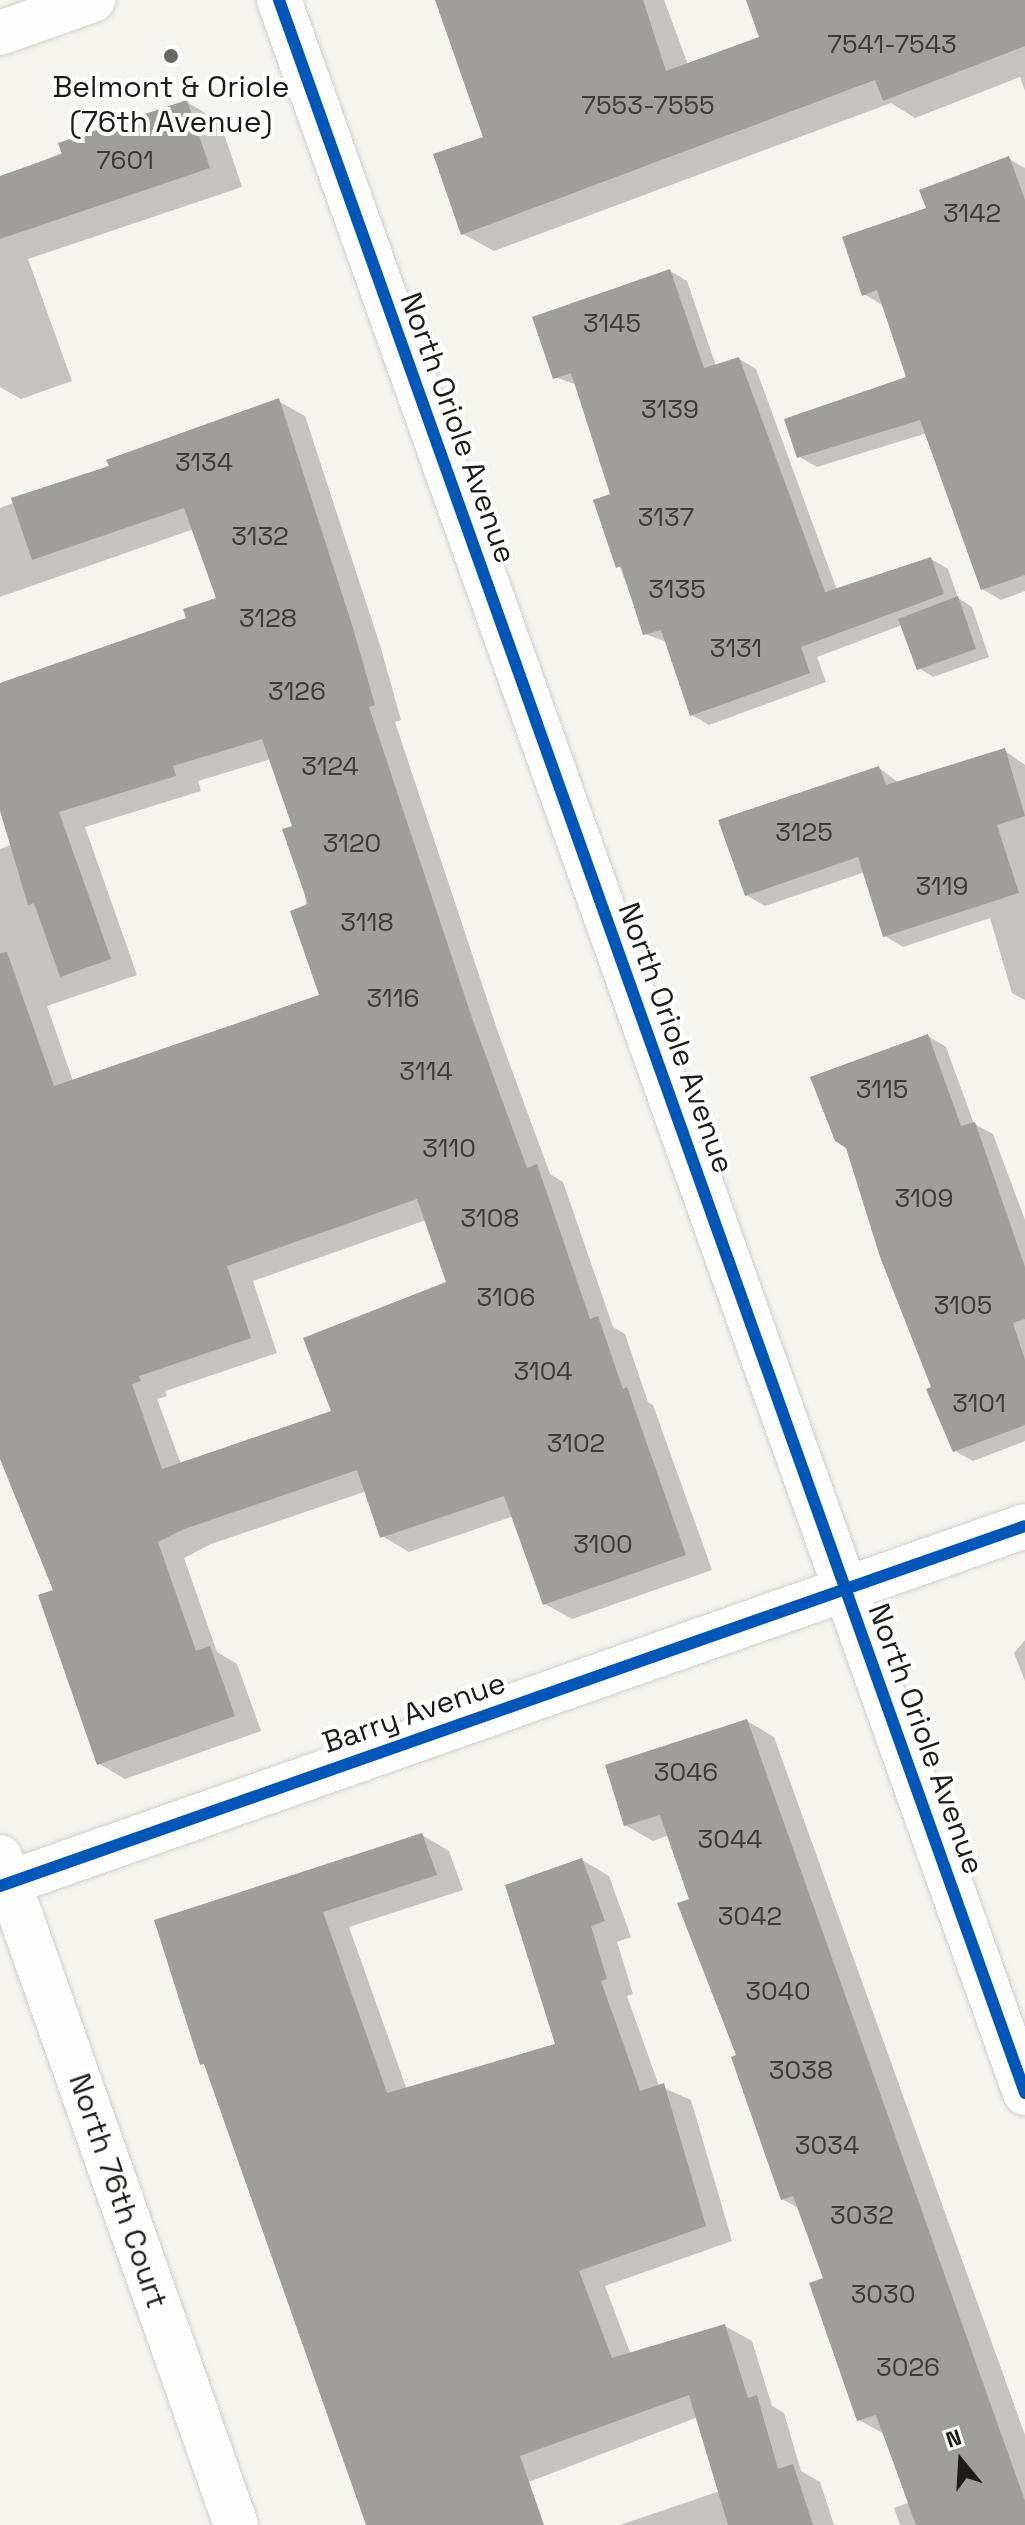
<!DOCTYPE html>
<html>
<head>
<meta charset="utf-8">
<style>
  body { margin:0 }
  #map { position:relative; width:1025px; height:2525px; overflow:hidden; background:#f6f4ef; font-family:"Space Grotesk",sans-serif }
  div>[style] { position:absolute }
  .shadow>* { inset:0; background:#0003 }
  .building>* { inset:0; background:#9f9e9a }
  .roads { filter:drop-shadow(0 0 2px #d1cfcb) drop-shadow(0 0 2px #d1cfcb) }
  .street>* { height:44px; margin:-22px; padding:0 22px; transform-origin:22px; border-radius:22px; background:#fefdfd }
  .secondary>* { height:44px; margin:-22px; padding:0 22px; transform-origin:22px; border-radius:22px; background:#fefdfd }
  .cycleway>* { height:12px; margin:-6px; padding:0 6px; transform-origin:6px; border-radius:6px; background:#0057b8 }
  .dots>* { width:22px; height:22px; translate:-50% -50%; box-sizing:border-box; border:4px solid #fff; border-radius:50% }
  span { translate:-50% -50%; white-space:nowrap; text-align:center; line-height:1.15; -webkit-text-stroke:8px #fff; paint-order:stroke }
  .number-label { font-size:26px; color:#3e3c38 }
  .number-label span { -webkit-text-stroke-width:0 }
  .poi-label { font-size:30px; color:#1d1c18 }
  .street-label { font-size:30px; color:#1d1c18 }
  .north { position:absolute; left:921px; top:2421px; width:80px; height:80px; -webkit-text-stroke:6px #fff; paint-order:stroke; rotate:342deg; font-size:22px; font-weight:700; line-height:32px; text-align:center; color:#1d1c18 }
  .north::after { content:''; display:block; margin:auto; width:28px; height:36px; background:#1d1c18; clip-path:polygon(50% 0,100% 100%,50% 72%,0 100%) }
</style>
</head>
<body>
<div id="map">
  <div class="shadow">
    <i style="clip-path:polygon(437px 0,664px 0,688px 65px,761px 38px,748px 0,1025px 0,1025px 91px,1020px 77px,915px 118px,891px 103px,494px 251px,463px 234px,486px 138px)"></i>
    <i style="clip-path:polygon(187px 102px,220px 122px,242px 187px,28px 259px,72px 381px,21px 399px,0 387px,0 178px)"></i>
    <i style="clip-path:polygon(1009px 159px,1025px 168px,1025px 591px,1001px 600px,982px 589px,927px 433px,817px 467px,798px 456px,909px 379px,882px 305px,864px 294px,929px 209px)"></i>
    <i style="clip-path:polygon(670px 271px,687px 281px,716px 366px,739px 359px,756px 369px,837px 590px,931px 559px,948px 569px,958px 598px,972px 607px,989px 657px,933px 677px,919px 668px,902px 625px,817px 657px,826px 682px,709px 725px,692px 715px,667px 642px,645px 634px,595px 501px,613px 495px,577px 385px,555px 377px)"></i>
    <i style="clip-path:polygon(evenodd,278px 401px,305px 416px,380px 645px,401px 720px,395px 722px,499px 1035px,550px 1174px,563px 1182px,613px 1327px,625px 1334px,648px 1402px,653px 1405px,712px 1570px,572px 1619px,545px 1604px,514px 1516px,409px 1552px,382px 1536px,367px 1491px,211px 1544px,184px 1558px,217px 1652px,237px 1664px,261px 1731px,125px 1779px,98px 1763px,56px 1591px,0 1451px,0 849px,13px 844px,0 805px,0 686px,189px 620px,219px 599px,194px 529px,0 597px,0 508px,278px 401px,271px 759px,294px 827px,321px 996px,73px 1081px,47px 1006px,137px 975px,85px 827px,201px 791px,198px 781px,271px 759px,278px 401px,426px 1220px,448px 1283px,334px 1412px,181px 1464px,157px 1399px,167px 1396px,165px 1391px,277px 1353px,253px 1281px,426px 1220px)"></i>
    <i style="clip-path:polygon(1005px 751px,1025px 765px,1025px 1000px,1012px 993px,990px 918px,903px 947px,885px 936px,865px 872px,765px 906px,746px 895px,879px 768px,899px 783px)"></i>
    <i style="clip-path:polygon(928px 1036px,946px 1047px,974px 1124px,993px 1134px,1025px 1220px,1025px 1441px,973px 1461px,955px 1451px,934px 1388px)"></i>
    <i style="clip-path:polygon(1025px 1640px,1025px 1681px,1014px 1653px)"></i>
    <i style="clip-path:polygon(747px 1721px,774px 1737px,1025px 2435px,1025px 2525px,900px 2525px,894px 2508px,910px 2502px,886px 2435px,859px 2420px,825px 2279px,800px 2209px,782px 2199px,669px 1835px,653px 1841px,625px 1825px)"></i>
    <i style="clip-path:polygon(422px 1835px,449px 1851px,463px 1890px,349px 1927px,407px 2090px,558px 2046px,582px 1860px,609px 1876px,631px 1937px,617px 1942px,633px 1994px,627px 1996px,659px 2086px,691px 2100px,732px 2241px,605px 2286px,631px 2355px,725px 2326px,752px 2341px,772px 2406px,784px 2413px,801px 2471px,820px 2482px,834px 2525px,620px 2525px,720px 2491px,698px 2417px,503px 2492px,514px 2525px,368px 2525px,156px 1921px)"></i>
  </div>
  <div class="building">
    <i style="clip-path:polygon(435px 0,643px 0,666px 71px,759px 37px,746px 0,1025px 0,1025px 46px,883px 101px,875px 80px,461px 235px,433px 154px,483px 137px)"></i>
    <i style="clip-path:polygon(187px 100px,210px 168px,0 239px,0 176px,62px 154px,58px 143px)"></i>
    <i style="clip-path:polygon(1009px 156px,1025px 200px,1025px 575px,981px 590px,920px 420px,797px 458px,784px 419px,906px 377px,877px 290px,862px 296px,842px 237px,926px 208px,919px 190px)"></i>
    <i style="clip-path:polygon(670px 269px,704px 368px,739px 357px,825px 592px,931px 557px,944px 594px,801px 647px,810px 673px,690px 716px,661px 630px,643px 635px,621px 566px,616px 568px,593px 500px,610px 494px,571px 373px,553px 379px,532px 317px)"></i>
    <i style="clip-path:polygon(evenodd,279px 398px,353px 628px,375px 705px,369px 707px,472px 1018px,527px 1168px,537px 1164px,590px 1319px,598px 1316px,623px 1389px,627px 1387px,686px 1555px,543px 1605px,504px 1496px,380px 1538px,357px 1470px,184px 1529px,158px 1542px,196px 1651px,210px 1646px,235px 1716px,97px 1765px,38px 1595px,53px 1590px,0 1459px,0 953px,7px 952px,54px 1086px,319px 995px,290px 911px,308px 904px,282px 829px,292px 826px,262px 739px,173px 766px,176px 776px,59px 812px,111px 959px,60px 977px,34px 903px,28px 905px,0 811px,0 683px,186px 618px,183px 609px,216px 598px,184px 508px,32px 560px,11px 498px,109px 466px,106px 460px,279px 398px,417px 1199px,446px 1282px,303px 1338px,331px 1411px,162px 1469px,132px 1384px,141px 1381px,139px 1376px,251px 1338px,227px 1266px,417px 1199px)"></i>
    <i style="clip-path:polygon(958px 596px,976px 649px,917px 670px,898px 619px)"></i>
    <i style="clip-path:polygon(1005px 748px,1025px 816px,997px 825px,1019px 893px,883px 937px,858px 857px,745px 896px,718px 820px,879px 766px,886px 785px)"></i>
    <i style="clip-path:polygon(928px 1034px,961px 1126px,975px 1122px,1025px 1267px,1025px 1319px,1013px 1323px,1025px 1360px,1025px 1425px,953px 1452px,926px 1389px,931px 1387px,880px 1257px,846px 1148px,835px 1141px,810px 1077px)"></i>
    <i style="clip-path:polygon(747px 1719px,1025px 2501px,1025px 2525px,916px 2525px,876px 2415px,857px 2421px,809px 2283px,823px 2278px,793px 2196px,781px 2200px,731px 2057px,736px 2055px,677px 1903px,689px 1899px,660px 1815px,624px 1826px,605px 1765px)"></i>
    <i style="clip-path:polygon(422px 1833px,437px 1875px,323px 1912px,387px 2093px,555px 2044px,505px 1885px,582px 1858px,605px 1921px,591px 1926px,607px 1979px,601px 1981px,640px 2091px,664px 2083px,706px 2226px,579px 2271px,612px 2358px,725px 2324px,748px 2398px,757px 2395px,778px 2469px,793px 2464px,813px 2525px,728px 2525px,689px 2395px,520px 2456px,544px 2525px,366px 2525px,204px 2064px,200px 2065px,154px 1920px)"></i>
  </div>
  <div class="roads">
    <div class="street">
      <i style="left:279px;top:0;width:2222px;rotate:70.38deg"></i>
      <i style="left:0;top:1857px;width:708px;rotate:70.54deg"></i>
      <i style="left:0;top:1886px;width:1086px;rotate:-19.35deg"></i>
    </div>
    <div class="secondary">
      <i style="left:0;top:33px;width:99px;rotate:-19.5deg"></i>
    </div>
  </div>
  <div class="cycleway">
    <i style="left:279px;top:0;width:2222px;rotate:70.38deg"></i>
    <i style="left:0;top:1886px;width:1086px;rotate:-19.35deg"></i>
  </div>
  <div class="dots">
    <i style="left:171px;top:56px;background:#696863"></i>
  </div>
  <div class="number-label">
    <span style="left:892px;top:45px">7541-7543</span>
    <span style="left:648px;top:106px">7553-7555</span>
    <span style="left:125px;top:161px">7601</span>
    <span style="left:972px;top:214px">3142</span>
    <span style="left:612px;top:324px">3145</span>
    <span style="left:670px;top:410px">3139</span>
    <span style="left:204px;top:463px">3134</span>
    <span style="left:666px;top:518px">3137</span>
    <span style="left:260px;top:537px">3132</span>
    <span style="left:677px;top:590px">3135</span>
    <span style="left:268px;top:619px">3128</span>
    <span style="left:736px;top:649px">3131</span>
    <span style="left:297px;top:692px">3126</span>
    <span style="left:330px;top:767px">3124</span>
    <span style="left:804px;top:833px">3125</span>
    <span style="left:352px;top:844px">3120</span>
    <span style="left:942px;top:887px">3119</span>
    <span style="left:367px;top:923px">3118</span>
    <span style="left:393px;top:999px">3116</span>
    <span style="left:426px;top:1072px">3114</span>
    <span style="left:882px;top:1090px">3115</span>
    <span style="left:449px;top:1149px">3110</span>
    <span style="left:924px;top:1199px">3109</span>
    <span style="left:490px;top:1219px">3108</span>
    <span style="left:506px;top:1298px">3106</span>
    <span style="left:963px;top:1306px">3105</span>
    <span style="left:543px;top:1372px">3104</span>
    <span style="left:979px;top:1404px">3101</span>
    <span style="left:576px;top:1444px">3102</span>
    <span style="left:603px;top:1545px">3100</span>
    <span style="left:686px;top:1773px">3046</span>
    <span style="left:730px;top:1840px">3044</span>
    <span style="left:750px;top:1917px">3042</span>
    <span style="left:778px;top:1992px">3040</span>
    <span style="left:801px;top:2071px">3038</span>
    <span style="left:827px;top:2146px">3034</span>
    <span style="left:862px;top:2216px">3032</span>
    <span style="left:883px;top:2295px">3030</span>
    <span style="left:908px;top:2368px">3026</span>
  </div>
  <div class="poi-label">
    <span style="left:171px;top:104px">Belmont &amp; Oriole<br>(76th Avenue)</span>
  </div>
  <div class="street-label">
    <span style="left:458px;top:428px;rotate:70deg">North Oriole Avenue</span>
    <span style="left:676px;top:1038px;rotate:70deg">North Oriole Avenue</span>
    <span style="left:414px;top:1713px;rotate:-19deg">Barry Avenue</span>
    <span style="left:926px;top:1739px;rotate:70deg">North Oriole Avenue</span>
    <span style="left:118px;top:2191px;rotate:71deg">North 76th Court</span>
  </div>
  <div class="north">N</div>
</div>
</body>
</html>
